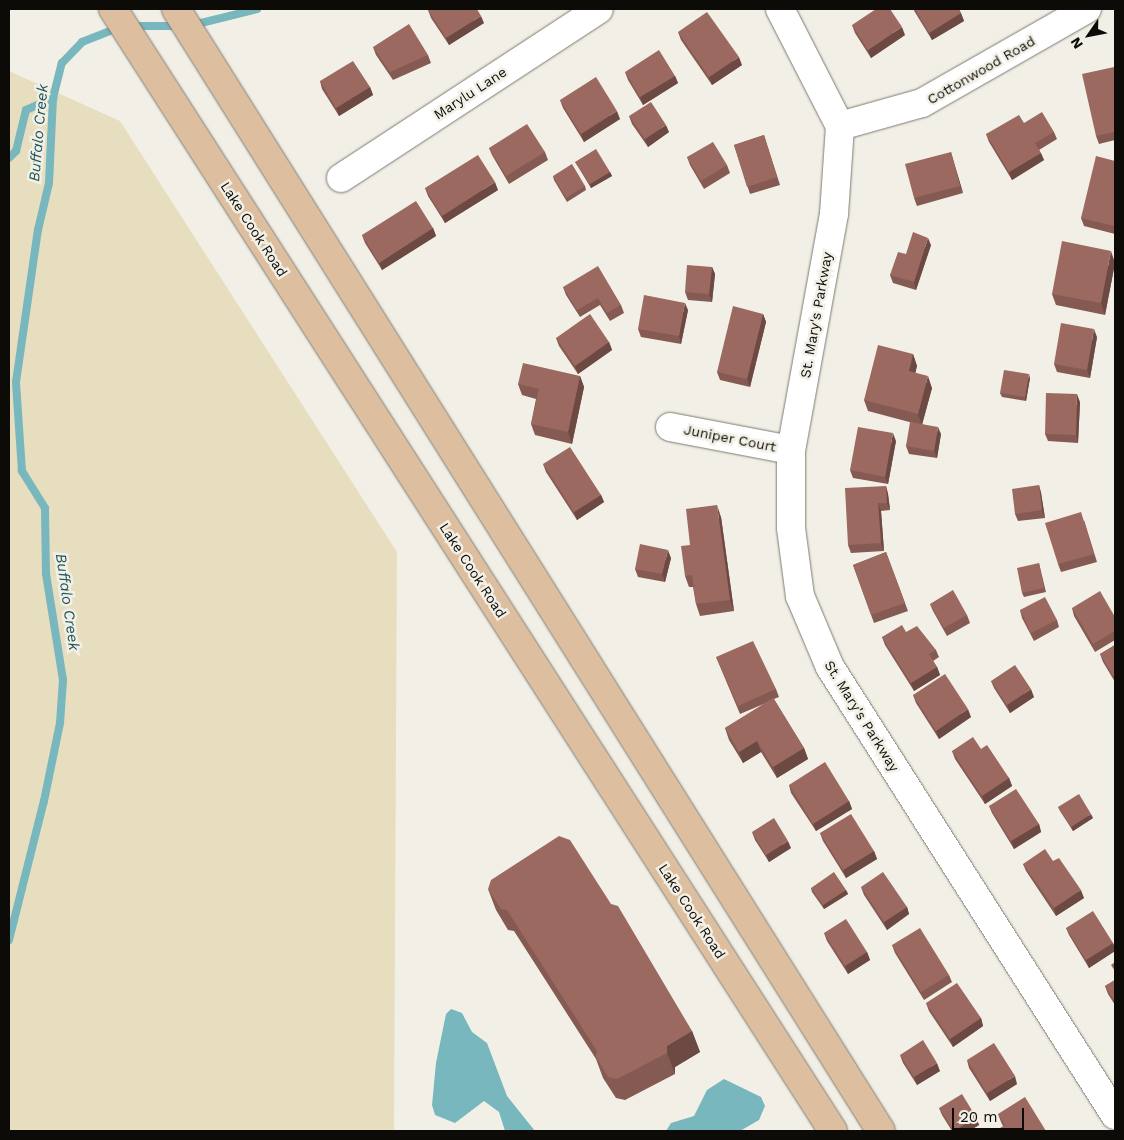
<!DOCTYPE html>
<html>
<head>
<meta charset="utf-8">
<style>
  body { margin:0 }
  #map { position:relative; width:1124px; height:1140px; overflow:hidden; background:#f2f0e6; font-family:"Work Sans",sans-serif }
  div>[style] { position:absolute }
  .green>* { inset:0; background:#e6debe }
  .water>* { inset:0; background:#77b7bd }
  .stream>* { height:8px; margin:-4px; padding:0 4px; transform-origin:4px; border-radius:4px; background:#77b7bd }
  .roads { filter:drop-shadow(0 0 1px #7c7a72) drop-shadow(0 0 1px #7c7a72) }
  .minor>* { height:28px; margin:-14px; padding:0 14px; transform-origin:14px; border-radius:14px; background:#fff }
  .primary>* { height:28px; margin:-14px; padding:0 14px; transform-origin:14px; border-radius:14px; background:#ddbe9e }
  .wall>* { inset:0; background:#855a53 }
  .shaded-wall>* { inset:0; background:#6c4a43 }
  .building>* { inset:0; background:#9b6960 }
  span { translate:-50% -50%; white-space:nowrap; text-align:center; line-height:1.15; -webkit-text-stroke:5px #f2f0e6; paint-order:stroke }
  .street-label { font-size:14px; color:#0c0b08 }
  .water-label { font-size:15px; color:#1e565b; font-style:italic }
  .frame { position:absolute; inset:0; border:10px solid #0c0b08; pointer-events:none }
  .north { position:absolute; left:1064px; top:10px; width:50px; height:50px; -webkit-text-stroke:4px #f2f0e6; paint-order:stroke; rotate:237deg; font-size:14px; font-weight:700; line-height:20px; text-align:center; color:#0c0b08 }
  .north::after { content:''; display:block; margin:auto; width:18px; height:22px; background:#0c0b08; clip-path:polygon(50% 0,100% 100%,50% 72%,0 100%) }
  .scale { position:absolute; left:952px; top:1108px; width:72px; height:22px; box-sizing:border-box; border:2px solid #0c0b08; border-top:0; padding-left:6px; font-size:15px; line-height:18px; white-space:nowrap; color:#0c0b08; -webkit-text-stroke:4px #f2f0e6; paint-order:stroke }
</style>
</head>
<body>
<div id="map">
  <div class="green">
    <i style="clip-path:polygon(9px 71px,120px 121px,397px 552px,394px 1131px,9px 1131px)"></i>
  </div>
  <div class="water">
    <i style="clip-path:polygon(451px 1009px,462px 1013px,472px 1032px,487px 1043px,507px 1096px,535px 1131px,505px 1131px,499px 1112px,484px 1101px,455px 1123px,435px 1115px,432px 1105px,436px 1063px,446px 1014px)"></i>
    <i style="clip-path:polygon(724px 1079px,761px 1097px,765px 1106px,759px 1120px,740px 1131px,666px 1131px,671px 1123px,694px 1116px,707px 1090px)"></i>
  </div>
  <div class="stream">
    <i style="left:193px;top:25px;width:66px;rotate:-14deg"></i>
    <i style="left:131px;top:26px;width:48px"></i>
    <i style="left:9px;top:158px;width:10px;rotate:-45deg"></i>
    <i style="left:16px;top:151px;width:42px;rotate:-76.3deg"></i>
    <i style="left:26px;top:110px;width:30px;rotate:-24deg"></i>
    <i style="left:9px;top:940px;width:143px;rotate:-75.9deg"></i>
    <i style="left:44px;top:801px;width:80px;rotate:-78.4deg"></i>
    <i style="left:60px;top:723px;width:43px;rotate:-86deg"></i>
    <i style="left:63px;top:680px;width:107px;rotate:-99.1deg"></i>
    <i style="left:46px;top:574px;width:66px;rotate:-90.9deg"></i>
    <i style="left:45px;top:508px;width:44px;rotate:-121.9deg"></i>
    <i style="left:22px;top:471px;width:89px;rotate:-93.9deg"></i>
    <i style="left:16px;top:382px;width:154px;rotate:-81.8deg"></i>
    <i style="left:38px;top:230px;width:48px;rotate:-76.8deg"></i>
    <i style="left:49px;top:183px;width:85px;rotate:-87.3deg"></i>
    <i style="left:53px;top:98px;width:36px;rotate:-76deg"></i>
    <i style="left:62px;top:63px;width:29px;rotate:-46deg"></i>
    <i style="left:82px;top:42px;width:41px;rotate:-21.5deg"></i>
  </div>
  <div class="roads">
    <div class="minor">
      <i style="left:780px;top:9px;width:131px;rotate:62.9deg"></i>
      <i style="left:840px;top:126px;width:88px;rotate:93.9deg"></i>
      <i style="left:834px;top:214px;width:240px;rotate:100.3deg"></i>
      <i style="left:791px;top:450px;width:78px;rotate:90deg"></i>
      <i style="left:791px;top:528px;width:69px;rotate:82.5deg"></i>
      <i style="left:800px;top:596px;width:77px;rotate:67.1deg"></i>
      <i style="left:830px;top:667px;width:531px;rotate:57.54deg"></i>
      <i style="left:840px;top:126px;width:85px;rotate:-15.7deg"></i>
      <i style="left:922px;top:103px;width:190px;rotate:-29.7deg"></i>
      <i style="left:341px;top:178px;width:308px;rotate:-33.2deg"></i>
      <i style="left:670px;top:427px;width:123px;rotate:10.8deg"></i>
    </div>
    <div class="primary">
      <i style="left:113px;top:9px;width:1333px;rotate:57.31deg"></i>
      <i style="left:176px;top:9px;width:1325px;rotate:57.86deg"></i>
    </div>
  </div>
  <div class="wall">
    <i style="clip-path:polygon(913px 9px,959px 9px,964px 21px,932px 40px)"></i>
    <i style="clip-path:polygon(428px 10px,484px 23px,449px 45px,431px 18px)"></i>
    <i style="clip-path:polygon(852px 25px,905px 35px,871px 58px,855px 33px)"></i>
    <i style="clip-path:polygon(678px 32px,742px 65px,712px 85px,681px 40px)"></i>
    <i style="clip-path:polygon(373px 47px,428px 55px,431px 63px,393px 80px,376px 55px)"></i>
    <i style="clip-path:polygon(1115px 69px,1115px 140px,1099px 144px,1096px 136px)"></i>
    <i style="clip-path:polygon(625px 72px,675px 76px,678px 83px,643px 105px,628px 80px)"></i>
    <i style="clip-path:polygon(320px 81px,370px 87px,373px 95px,339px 116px,322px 89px)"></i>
    <i style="clip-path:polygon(560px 100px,620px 119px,584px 142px,563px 108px)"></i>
    <i style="clip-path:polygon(629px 116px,669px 132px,648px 147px,632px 124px)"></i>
    <i style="clip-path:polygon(1024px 123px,1054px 132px,1057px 139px,1039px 150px,1044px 160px,1012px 180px,989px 142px,986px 134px)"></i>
    <i style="clip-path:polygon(764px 135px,780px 185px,750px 194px,734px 145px)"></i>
    <i style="clip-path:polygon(489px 148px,545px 152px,548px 160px,509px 184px,492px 155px)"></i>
    <i style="clip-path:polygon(951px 152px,963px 193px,917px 206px,914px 198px)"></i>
    <i style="clip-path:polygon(687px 157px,727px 165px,730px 173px,704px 189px,690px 165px)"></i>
    <i style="clip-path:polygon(1115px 161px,1115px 234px,1084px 226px,1081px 218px)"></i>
    <i style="clip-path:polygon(575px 162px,610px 172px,612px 176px,591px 188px,577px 165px)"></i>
    <i style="clip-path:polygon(553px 176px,585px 186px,586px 190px,567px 202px,554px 180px)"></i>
    <i style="clip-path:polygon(425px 188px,498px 190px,445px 223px,428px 196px)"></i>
    <i style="clip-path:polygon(433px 228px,436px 236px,382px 270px,365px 243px,362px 235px)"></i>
    <i style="clip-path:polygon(931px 245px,916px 290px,893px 283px,890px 275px,906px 254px)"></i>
    <i style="clip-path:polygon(1115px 263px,1105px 315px,1056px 305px,1052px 294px)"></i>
    <i style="clip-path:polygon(712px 267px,715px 274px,712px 302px,688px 300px,685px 292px)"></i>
    <i style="clip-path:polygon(563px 287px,621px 305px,624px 313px,610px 321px,600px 305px,580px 317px,566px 295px)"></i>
    <i style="clip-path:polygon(688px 310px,681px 344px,641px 337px,638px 329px)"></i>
    <i style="clip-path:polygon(763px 314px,766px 322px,750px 387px,720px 380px,717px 372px)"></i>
    <i style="clip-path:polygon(1097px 337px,1090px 378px,1057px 372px,1054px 364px)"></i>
    <i style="clip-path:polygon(556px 338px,609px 342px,612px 350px,578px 374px,559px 346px)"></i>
    <i style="clip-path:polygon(913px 354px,917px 366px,915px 373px,932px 388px,922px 424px,941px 434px,937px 458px,909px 454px,906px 446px,913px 423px,868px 411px,864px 400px)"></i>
    <i style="clip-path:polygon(580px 376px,584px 387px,572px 444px,535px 435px,531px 424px,536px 399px,522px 395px,518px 384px)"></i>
    <i style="clip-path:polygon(1030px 378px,1026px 401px,1002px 397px,1000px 393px)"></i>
    <i style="clip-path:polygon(1080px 402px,1078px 443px,1048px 441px,1045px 434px)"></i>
    <i style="clip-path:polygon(896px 441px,888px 484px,853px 478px,850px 470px)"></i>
    <i style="clip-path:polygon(543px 464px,601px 495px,604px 502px,577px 520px,546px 472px)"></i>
    <i style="clip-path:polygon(1039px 485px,1041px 493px,1045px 518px,1018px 521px,1015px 514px)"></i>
    <i style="clip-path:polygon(886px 486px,888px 494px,890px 510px,881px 511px,884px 551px,851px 553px,848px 545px)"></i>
    <i style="clip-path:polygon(721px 517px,734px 611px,700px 616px,696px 604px,693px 587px,689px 587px,685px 576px,690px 545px)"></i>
    <i style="clip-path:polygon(1084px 520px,1097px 562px,1061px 572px,1058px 564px)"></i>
    <i style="clip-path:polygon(886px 552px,908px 611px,874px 623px,853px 565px)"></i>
    <i style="clip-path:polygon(671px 558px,665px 582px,638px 577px,635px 569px)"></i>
    <i style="clip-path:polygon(1039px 563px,1046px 592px,1024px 597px,1022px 593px)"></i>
    <i style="clip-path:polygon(930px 604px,967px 615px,970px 623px,947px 636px,933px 611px)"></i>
    <i style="clip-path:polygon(1072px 608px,1115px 617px,1115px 640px,1095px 652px,1074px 616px)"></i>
    <i style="clip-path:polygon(1020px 610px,1057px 620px,1059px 627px,1034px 641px,1022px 618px)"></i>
    <i style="clip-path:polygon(906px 632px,936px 650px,939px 657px,933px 661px,937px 667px,940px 675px,914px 691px,885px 645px,882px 637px)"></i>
    <i style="clip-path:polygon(1115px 645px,1115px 682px,1103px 662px,1100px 654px)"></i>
    <i style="clip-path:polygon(716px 657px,776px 689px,779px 697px,774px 699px,804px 748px,808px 759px,777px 778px,761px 752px,743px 763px,729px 740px,725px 728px,766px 703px,740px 714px)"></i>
    <i style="clip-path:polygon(991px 681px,1034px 697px,1010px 713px,994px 688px)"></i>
    <i style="clip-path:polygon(913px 695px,971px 717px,939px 739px,916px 703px)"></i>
    <i style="clip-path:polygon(981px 749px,1009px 778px,1012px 786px,985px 804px,955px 759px,952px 751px)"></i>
    <i style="clip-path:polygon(789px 785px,849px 801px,852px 809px,816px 831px,791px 793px)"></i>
    <i style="clip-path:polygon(989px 806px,1039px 824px,1041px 832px,1014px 849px,992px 813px)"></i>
    <i style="clip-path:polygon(1058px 807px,1093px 818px,1073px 831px,1060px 811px)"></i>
    <i style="clip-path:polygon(752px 832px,791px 848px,769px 862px,755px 840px)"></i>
    <i style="clip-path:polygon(820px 833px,874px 851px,877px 859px,846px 878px,823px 841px)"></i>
    <i style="clip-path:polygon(1053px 861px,1084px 898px,1056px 916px,1026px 871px,1023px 864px)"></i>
    <i style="clip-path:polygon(861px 887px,907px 907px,909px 914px,887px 930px,864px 895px)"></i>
    <i style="clip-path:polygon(811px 888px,846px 890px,848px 894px,824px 909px,812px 892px)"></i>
    <i style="clip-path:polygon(488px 889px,692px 1031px,700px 1052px,675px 1067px,675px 1074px,625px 1100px,616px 1098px,603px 1078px,596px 1059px,514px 931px,508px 930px,496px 910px)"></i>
    <i style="clip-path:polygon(1066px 928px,1113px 943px,1115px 949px,1115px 951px,1089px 968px,1069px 935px)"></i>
    <i style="clip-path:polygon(824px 933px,867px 952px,870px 960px,848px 974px,827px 941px)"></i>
    <i style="clip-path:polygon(892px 945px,949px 975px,952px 982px,924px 1000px,895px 953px)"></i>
    <i style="clip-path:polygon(1115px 980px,1115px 1005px,1108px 994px,1105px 986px)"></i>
    <i style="clip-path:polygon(926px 1003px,981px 1018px,983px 1026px,953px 1047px,929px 1011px)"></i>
    <i style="clip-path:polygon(900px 1055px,940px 1071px,917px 1085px,903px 1063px)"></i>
    <i style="clip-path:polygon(967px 1060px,1017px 1084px,990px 1101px,969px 1068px)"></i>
    <i style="clip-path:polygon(939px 1108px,976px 1117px,979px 1125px,969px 1131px,952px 1131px,942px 1115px)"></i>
    <i style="clip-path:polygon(998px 1114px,1046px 1131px,1003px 1126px,1001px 1122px)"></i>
  </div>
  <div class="shaded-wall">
    <i style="clip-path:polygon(961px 13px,964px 21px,932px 40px,929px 33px)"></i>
    <i style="clip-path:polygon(481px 16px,484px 23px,449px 45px,446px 38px)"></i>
    <i style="clip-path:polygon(902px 27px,905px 35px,871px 58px,868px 50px)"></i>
    <i style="clip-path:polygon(739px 57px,742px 65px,712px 85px,709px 77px)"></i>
    <i style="clip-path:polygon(675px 76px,678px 83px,643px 105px,640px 97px)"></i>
    <i style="clip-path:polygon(370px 87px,373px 95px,339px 116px,336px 108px)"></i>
    <i style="clip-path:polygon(617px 111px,620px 119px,584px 142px,581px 134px)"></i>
    <i style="clip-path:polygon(666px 125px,669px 132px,648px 147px,645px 139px)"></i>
    <i style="clip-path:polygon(951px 152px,953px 160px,963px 193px,960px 186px)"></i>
    <i style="clip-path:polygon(1041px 153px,1044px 160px,1012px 180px,1009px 172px)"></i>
    <i style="clip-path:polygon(610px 172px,612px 176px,591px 188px,590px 184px)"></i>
    <i style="clip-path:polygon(495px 182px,498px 190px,445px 223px,442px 216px)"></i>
    <i style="clip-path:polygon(433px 228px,436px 236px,382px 270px,379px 263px)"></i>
    <i style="clip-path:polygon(928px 238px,931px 245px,916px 290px,914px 282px)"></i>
    <i style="clip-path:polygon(1111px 251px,1115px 263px,1105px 315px,1101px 303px)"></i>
    <i style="clip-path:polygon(712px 267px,715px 274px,712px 302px,709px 294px)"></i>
    <i style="clip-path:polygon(685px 303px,688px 310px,681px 344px,679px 336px)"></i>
    <i style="clip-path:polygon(763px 314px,766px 322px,750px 387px,747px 379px)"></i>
    <i style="clip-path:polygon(1094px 329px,1097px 337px,1090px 378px,1087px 370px)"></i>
    <i style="clip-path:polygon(609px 342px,612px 350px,578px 374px,575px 366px)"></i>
    <i style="clip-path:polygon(913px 354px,917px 366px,913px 383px,909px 371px)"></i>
    <i style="clip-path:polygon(1029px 374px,1030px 378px,1026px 401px,1025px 397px)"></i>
    <i style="clip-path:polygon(580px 376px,584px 387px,572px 444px,568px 432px)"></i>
    <i style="clip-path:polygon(928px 376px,932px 388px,922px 425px,918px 414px)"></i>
    <i style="clip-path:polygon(1077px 394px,1080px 402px,1078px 443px,1076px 435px)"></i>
    <i style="clip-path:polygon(938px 427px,941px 434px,937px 458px,934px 451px)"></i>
    <i style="clip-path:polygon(893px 433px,896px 441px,888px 484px,885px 477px)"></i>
    <i style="clip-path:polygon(1039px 485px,1041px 493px,1045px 518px,1042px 510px)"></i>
    <i style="clip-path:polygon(886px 486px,888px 494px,890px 510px,887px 503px)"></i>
    <i style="clip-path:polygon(601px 495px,604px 502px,577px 520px,574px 512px)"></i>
    <i style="clip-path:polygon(878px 503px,881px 511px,884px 551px,881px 543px)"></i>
    <i style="clip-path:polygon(717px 505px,721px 517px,734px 611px,730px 600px)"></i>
    <i style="clip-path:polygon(668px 550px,671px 558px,665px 582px,662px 574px)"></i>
    <i style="clip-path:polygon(937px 667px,940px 675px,914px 691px,911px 683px)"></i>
    <i style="clip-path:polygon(1031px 689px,1034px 697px,1010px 713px,1007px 705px)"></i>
    <i style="clip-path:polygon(968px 709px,971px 717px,939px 739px,936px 731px)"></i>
    <i style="clip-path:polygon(757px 741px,761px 752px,743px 763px,739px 752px)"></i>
    <i style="clip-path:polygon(804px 748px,808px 759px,777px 778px,773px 767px)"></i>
    <i style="clip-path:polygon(1009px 778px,1012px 786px,985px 804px,982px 796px)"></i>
    <i style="clip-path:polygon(849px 801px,852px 809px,816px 831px,813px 824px)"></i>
    <i style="clip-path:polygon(1091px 814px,1093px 818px,1073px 831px,1071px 827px)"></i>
    <i style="clip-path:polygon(1039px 824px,1041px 832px,1014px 849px,1011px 841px)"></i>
    <i style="clip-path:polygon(788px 841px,791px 848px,769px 862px,766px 855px)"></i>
    <i style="clip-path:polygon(874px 851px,877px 859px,846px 878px,843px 870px)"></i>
    <i style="clip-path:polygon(846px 890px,848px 894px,824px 909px,823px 905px)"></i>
    <i style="clip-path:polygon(1081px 890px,1084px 898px,1056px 916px,1054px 908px)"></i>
    <i style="clip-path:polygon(907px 907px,909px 914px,887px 930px,884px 922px)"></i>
    <i style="clip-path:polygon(1113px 943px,1115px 949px,1115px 951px,1089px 968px,1086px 960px)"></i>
    <i style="clip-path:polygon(867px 952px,870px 960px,848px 974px,845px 966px)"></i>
    <i style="clip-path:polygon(981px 1018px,983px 1026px,953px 1047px,950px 1039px)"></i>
    <i style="clip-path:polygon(692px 1031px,700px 1052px,675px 1067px,675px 1074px,667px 1053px,667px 1046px)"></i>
    <i style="clip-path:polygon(937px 1063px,940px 1071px,917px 1085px,914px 1077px)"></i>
    <i style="clip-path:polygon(1015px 1076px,1017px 1084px,990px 1101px,987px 1093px)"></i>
    <i style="clip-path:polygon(976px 1117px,979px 1125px,969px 1131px,954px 1131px)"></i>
  </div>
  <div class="building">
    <i style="clip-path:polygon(430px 9px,477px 9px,481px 16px,446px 38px,428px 10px)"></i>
    <i style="clip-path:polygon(876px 9px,890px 9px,902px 27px,868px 50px,852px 25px)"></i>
    <i style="clip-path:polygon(915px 9px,959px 9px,961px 13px,929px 33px)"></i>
    <i style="clip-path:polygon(707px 12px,739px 57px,709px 77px,678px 32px)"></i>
    <i style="clip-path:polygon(409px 24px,428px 55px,390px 72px,373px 47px)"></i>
    <i style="clip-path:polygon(659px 50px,675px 76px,640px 97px,625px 72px)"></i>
    <i style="clip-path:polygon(353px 61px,370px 87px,336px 108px,320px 81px)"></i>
    <i style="clip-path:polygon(1114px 67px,1115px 71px,1115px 132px,1096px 136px,1082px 74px)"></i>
    <i style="clip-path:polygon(596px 77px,617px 111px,581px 134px,560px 100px)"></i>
    <i style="clip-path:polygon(651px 102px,666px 125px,645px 139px,629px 116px)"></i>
    <i style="clip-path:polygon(1042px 112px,1054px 132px,1035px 143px,1041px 153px,1009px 172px,986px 134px,1019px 115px,1024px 123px)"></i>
    <i style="clip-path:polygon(527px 124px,545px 152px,506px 176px,489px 148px)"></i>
    <i style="clip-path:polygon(764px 135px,777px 177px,747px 187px,734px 145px)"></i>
    <i style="clip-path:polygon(713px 142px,727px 165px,701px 181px,687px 157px)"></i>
    <i style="clip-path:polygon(596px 149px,610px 172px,590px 184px,575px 162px)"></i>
    <i style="clip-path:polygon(951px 152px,960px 186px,914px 198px,905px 164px)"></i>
    <i style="clip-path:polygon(478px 155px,495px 182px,442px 216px,425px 188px)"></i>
    <i style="clip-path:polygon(1096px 156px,1115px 161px,1115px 220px,1114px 226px,1081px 218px)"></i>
    <i style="clip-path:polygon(572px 164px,585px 186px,566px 198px,553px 176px)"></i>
    <i style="clip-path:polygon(416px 201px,433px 228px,379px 263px,362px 235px)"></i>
    <i style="clip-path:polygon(913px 232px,928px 238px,914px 282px,890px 275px,898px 252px,906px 254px)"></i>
    <i style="clip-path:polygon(1062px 241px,1111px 251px,1101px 303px,1052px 294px)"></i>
    <i style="clip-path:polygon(687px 265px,712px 267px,709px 294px,685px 292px)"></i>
    <i style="clip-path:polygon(598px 266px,621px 305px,607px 313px,598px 298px,577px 310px,563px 287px)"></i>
    <i style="clip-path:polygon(644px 295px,685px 303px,679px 336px,638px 329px)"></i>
    <i style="clip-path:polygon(733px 306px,763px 314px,747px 379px,717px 372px)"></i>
    <i style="clip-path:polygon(590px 314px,609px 342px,575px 366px,556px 338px)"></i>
    <i style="clip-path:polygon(1061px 323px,1094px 329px,1087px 370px,1054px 364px)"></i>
    <i style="clip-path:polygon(878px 345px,913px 354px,909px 371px,928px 376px,918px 414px,864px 400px)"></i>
    <i style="clip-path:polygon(523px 363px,580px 376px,568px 432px,531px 424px,539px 389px,518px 384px)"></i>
    <i style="clip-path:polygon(1004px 370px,1029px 374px,1025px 397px,1000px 393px)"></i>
    <i style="clip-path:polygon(1046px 393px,1077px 394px,1076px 435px,1045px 434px)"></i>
    <i style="clip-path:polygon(910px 422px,938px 427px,934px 451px,906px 446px)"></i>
    <i style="clip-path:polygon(858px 427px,893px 433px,885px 477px,850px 470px)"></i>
    <i style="clip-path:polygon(570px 447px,601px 495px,574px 512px,543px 464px)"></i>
    <i style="clip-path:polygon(1039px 485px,1042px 510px,1015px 514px,1012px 489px)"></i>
    <i style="clip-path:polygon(886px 486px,887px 503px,878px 503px,881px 543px,848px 545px,845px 488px)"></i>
    <i style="clip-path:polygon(717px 505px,730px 600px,696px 604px,692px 575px,685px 576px,681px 546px,690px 545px,686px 509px)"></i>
    <i style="clip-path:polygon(1081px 512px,1094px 554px,1058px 564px,1045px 523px)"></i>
    <i style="clip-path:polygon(640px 544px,668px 550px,662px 574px,635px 569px)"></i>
    <i style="clip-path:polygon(886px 552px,905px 603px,871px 615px,853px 565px)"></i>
    <i style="clip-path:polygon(1039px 563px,1044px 588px,1022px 593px,1017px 568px)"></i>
    <i style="clip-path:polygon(953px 590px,967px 615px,944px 628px,930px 604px)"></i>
    <i style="clip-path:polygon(1100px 591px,1115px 617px,1115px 631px,1093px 644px,1072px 608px)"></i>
    <i style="clip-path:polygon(1045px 597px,1057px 620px,1031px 633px,1020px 610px)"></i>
    <i style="clip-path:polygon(902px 625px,906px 632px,917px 626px,936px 650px,929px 654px,937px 667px,911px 683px,882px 637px)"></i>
    <i style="clip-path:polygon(753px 641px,776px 689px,738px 706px,716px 657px)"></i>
    <i style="clip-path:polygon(1115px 645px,1115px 679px,1100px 654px)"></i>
    <i style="clip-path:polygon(1015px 665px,1031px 689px,1007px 705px,991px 681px)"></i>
    <i style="clip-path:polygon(945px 674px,968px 709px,936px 731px,913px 695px)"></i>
    <i style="clip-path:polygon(773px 698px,804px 748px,773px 767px,757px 741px,739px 752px,725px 728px)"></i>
    <i style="clip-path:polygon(973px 737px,981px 749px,987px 745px,1009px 778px,982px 796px,952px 751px)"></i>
    <i style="clip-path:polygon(825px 762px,849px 801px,813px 824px,789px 785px)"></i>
    <i style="clip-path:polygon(1016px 789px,1039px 824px,1011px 841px,989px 806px)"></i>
    <i style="clip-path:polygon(1079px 794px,1091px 814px,1071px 827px,1058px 807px)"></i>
    <i style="clip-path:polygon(851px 814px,874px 851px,843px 870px,820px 833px)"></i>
    <i style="clip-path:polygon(774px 818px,788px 841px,766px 855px,752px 832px)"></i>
    <i style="clip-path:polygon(559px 836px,570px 840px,611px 904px,618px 906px,692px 1031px,667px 1046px,667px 1053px,617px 1079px,608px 1077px,596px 1057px,597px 1051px,507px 910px,501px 909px,488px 889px,491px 880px)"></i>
    <i style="clip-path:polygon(1045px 849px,1053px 861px,1059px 858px,1081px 890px,1054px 908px,1023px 864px)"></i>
    <i style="clip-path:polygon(834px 872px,846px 890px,823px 905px,811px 888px)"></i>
    <i style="clip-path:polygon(883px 872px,907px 907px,884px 922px,861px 887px)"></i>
    <i style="clip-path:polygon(1093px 911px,1113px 943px,1086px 960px,1066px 928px)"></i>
    <i style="clip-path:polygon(846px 919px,867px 952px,845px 966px,824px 933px)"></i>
    <i style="clip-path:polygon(920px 928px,949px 975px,921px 992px,892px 945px)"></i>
    <i style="clip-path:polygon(1115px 962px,1115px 971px,1111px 965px)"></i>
    <i style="clip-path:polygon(1115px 980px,1115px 1002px,1105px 986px)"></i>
    <i style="clip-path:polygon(957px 983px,981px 1018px,950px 1039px,926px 1003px)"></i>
    <i style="clip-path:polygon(923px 1040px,937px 1063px,914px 1077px,900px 1055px)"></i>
    <i style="clip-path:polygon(994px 1043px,1015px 1076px,987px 1093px,967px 1060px)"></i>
    <i style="clip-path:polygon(962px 1094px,976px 1117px,954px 1131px,939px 1108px)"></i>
    <i style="clip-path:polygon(1025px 1097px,1046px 1131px,995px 1131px,1005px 1125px,998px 1114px)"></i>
  </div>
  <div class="street-label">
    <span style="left:981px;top:70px;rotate:-30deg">Cottonwood Road</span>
    <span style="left:470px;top:93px;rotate:-33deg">Marylu Lane</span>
    <span style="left:254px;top:229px;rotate:57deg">Lake Cook Road</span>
    <span style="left:816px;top:315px;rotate:-80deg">St. Mary's Parkway</span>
    <span style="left:730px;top:438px;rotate:11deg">Juniper Court</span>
    <span style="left:473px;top:570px;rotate:57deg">Lake Cook Road</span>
    <span style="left:862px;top:716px;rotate:58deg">St. Mary's Parkway</span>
    <span style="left:692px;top:911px;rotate:57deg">Lake Cook Road</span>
  </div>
  <div class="water-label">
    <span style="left:39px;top:133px;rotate:-85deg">Buffalo Creek</span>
    <span style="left:67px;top:602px;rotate:82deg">Buffalo Creek</span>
  </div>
  <div class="frame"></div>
  <div class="north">N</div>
  <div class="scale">20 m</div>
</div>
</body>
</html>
